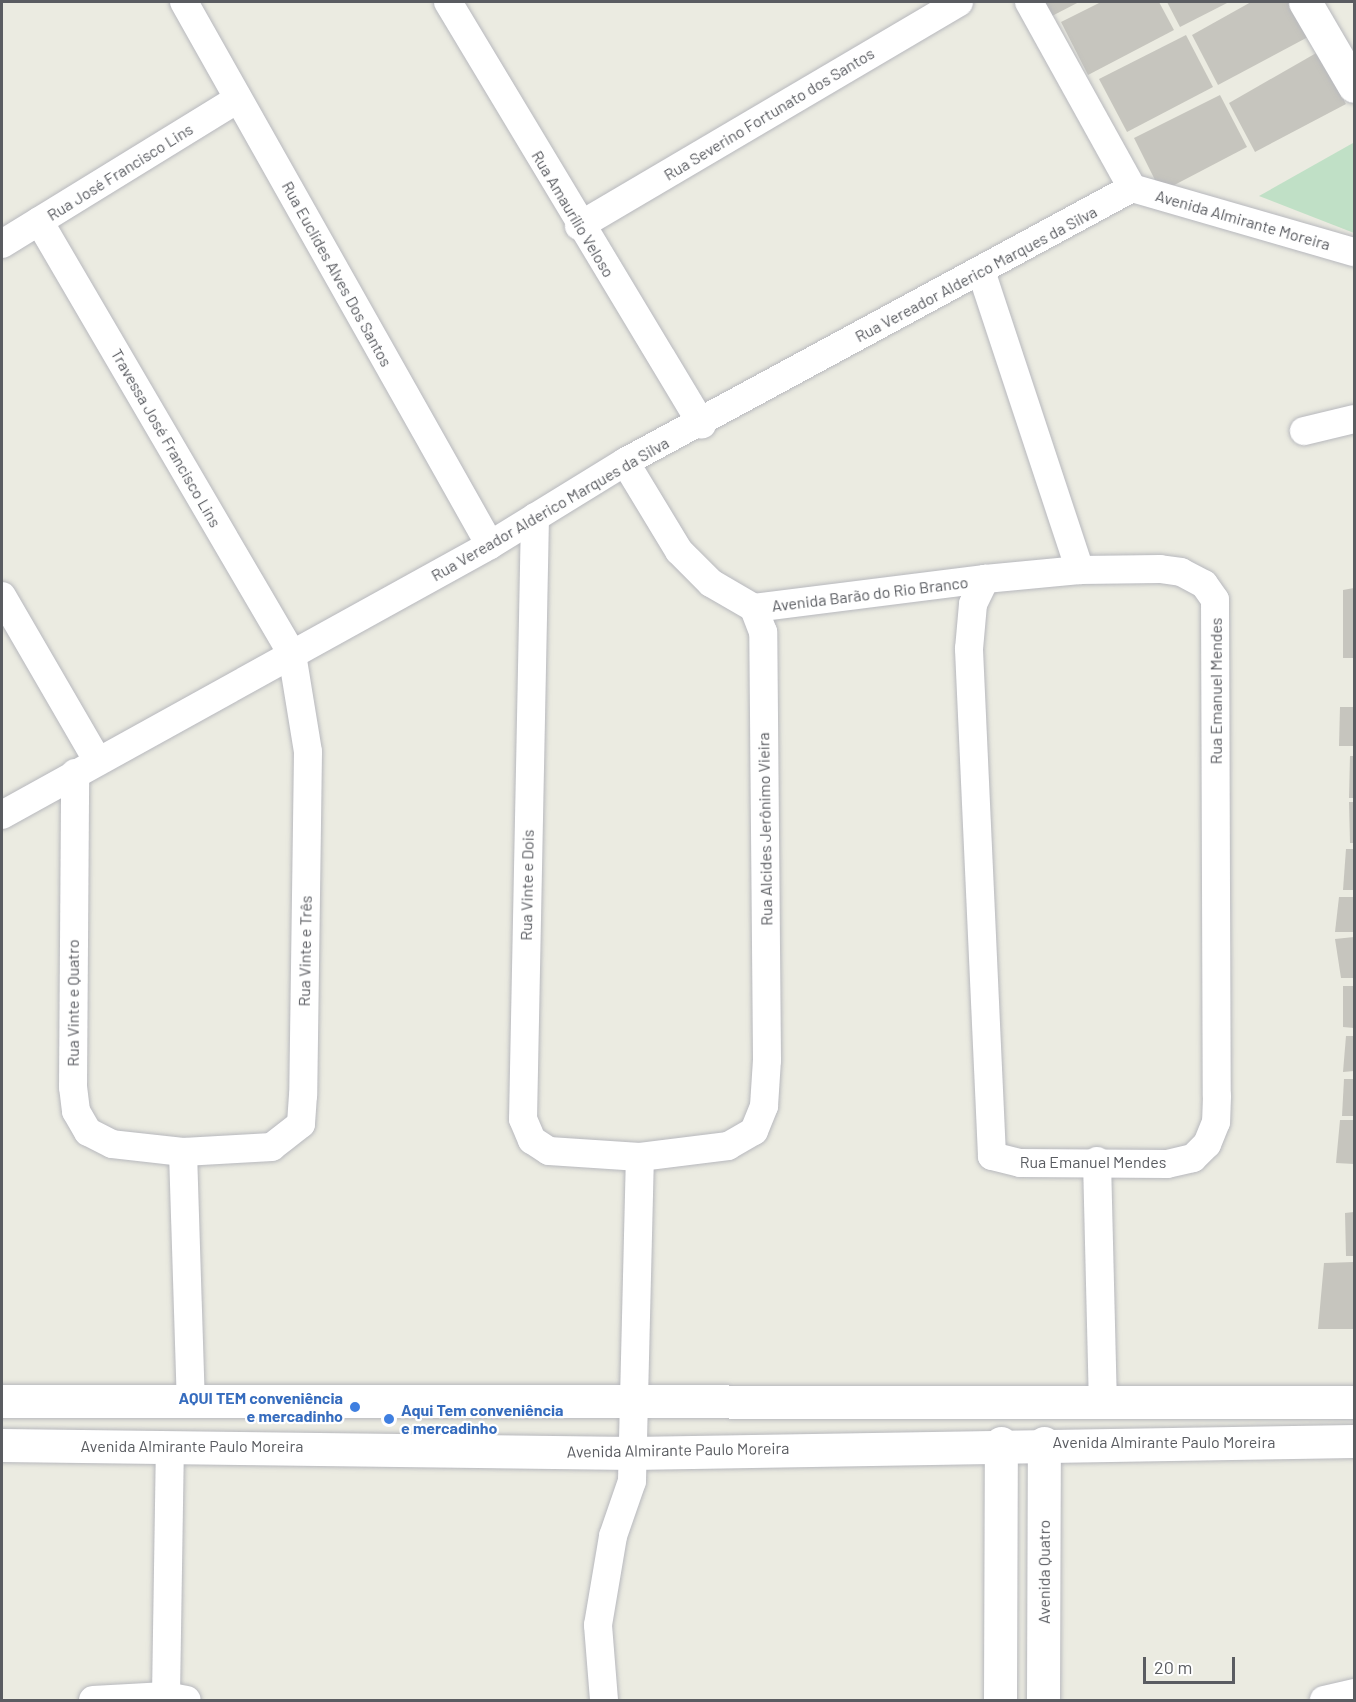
<!DOCTYPE html>
<html>
<head>
<meta charset="utf-8">
<style>
  body { margin:0 }
  #map { position:relative; width:1356px; height:1702px; overflow:hidden; background:#ebebe1; font-family:Barlow,sans-serif }
  div>[style] { position:absolute }
  .green>* { inset:0; background:#c0e0c6 }
  .building>* { inset:0; background:#c6c5be }
  .roads { filter:drop-shadow(0 0 2px #b7b8bd) drop-shadow(0 0 2px #b7b8bd) }
  .minor>* { height:28px; margin:-14px; padding:0 14px; transform-origin:14px; border-radius:14px; background:#fff }
  .tertiary>* { height:33px; margin:-16.5px; padding:0 16.5px; transform-origin:16.5px; border-radius:16.5px; background:#fff }
  .secondary>* { height:33px; margin:-16.5px; padding:0 16.5px; transform-origin:16.5px; border-radius:16.5px; background:#fff }
  .dots>* { width:16px; height:16px; translate:-50% -50%; box-sizing:border-box; border:3px solid #fff; border-radius:50% }
  span { translate:-50% -50%; white-space:nowrap; text-align:center; line-height:1.15; -webkit-text-stroke:4.5px #fff; paint-order:stroke }
  .street-label { font-size:16px; color:#5a5c61 }
  .shop-label { font-size:16px; color:#366cbe; font-weight:700 }
  .right { translate:-100% -50%; text-align:right }
  .left { translate:0 -50%; text-align:left }
  .frame { position:absolute; inset:0; border:3px solid #5a5c61; pointer-events:none }
  .scale { position:absolute; left:1143px; top:1657px; width:92px; height:27px; box-sizing:border-box; border:3px solid #5a5c61; border-top:0; padding-left:8px; font-size:18px; line-height:21px; white-space:nowrap; color:#5a5c61; -webkit-text-stroke:4px #fff; paint-order:stroke }
</style>
</head>
<body>
<div id="map">
  <div class="green">
    <i style="clip-path:polygon(1353px 143px,1354px 233px,1259px 196px)"></i>
  </div>
  <div class="building">
    <i style="clip-path:polygon(1045px 2px,1079px 2px,1052px 16px)"></i>
    <i style="clip-path:polygon(1101px 2px,1159px 2px,1174px 30px,1088px 75px,1061px 22px)"></i>
    <i style="clip-path:polygon(1167px 2px,1229px 2px,1180px 27px)"></i>
    <i style="clip-path:polygon(1251px 2px,1290px 2px,1308px 37px,1218px 85px,1192px 35px)"></i>
    <i style="clip-path:polygon(1186px 35px,1213px 87px,1127px 132px,1099px 79px)"></i>
    <i style="clip-path:polygon(1318px 52px,1346px 104px,1255px 152px,1229px 103px)"></i>
    <i style="clip-path:polygon(1220px 95px,1247px 147px,1161px 192px,1134px 138px)"></i>
    <i style="clip-path:polygon(1354px 588px,1354px 658px,1343px 658px,1343px 590px)"></i>
    <i style="clip-path:polygon(1340px 707px,1354px 707px,1354px 746px,1339px 746px)"></i>
    <i style="clip-path:polygon(1350px 756px,1354px 756px,1354px 798px,1349px 798px)"></i>
    <i style="clip-path:polygon(1349px 802px,1354px 802px,1354px 843px,1350px 843px)"></i>
    <i style="clip-path:polygon(1346px 849px,1354px 849px,1354px 890px,1343px 890px)"></i>
    <i style="clip-path:polygon(1339px 897px,1354px 897px,1354px 932px,1335px 932px)"></i>
    <i style="clip-path:polygon(1354px 937px,1354px 978px,1341px 978px,1335px 939px)"></i>
    <i style="clip-path:polygon(1343px 986px,1354px 986px,1354px 1028px,1343px 1027px)"></i>
    <i style="clip-path:polygon(1346px 1036px,1354px 1036px,1354px 1071px,1343px 1072px)"></i>
    <i style="clip-path:polygon(1344px 1079px,1354px 1079px,1354px 1116px,1342px 1116px)"></i>
    <i style="clip-path:polygon(1340px 1120px,1354px 1120px,1354px 1164px,1336px 1163px)"></i>
    <i style="clip-path:polygon(1354px 1212px,1354px 1256px,1346px 1256px,1345px 1213px)"></i>
    <i style="clip-path:polygon(1354px 1262px,1354px 1329px,1318px 1329px,1324px 1263px)"></i>
  </div>
  <div class="roads">
    <div class="minor">
      <i style="left:184px;top:2px;width:623px;rotate:60.6deg"></i>
      <i style="left:448px;top:2px;width:493px;rotate:59deg"></i>
      <i style="left:1029px;top:2px;width:213px;rotate:61deg"></i>
      <i style="left:1132px;top:188px;width:231px;rotate:16.1deg"></i>
      <i style="left:39px;top:221px;width:501px;rotate:59.7deg"></i>
      <i style="left:292px;top:654px;width:99px;rotate:80.7deg"></i>
      <i style="left:308px;top:752px;width:343px;rotate:90.8deg"></i>
      <i style="left:303px;top:1095px;width:29px;rotate:94deg"></i>
      <i style="left:301px;top:1124px;width:37px;rotate:142deg"></i>
      <i style="left:272px;top:1147px;width:89px;rotate:176.8deg"></i>
      <i style="left:183px;top:1152px;width:71px;rotate:-173.6deg"></i>
      <i style="left:112px;top:1144px;width:27px;rotate:-153deg"></i>
      <i style="left:88px;top:1132px;width:24px;rotate:-120deg"></i>
      <i style="left:76px;top:1111px;width:24px;rotate:-97deg"></i>
      <i style="left:73px;top:1087px;width:314px;rotate:-89.6deg"></i>
      <i style="left:579px;top:226px;width:441px;rotate:-30.5deg"></i>
      <i style="left:2px;top:244px;width:277px;rotate:-31.6deg"></i>
      <i style="left:981px;top:271px;width:315px;rotate:71.7deg"></i>
      <i style="left:1304px;top:431px;width:51px;rotate:-13.5deg"></i>
      <i style="left:535px;top:517px;width:602px;rotate:91.14deg"></i>
      <i style="left:523px;top:1119px;width:23px;rotate:67deg"></i>
      <i style="left:532px;top:1140px;width:20px;rotate:33deg"></i>
      <i style="left:549px;top:1151px;width:91px;rotate:3.8deg"></i>
      <i style="left:640px;top:1157px;width:89px;rotate:-7.1deg"></i>
      <i style="left:728px;top:1146px;width:30px;rotate:-30deg"></i>
      <i style="left:754px;top:1131px;width:27px;rotate:-68deg"></i>
      <i style="left:764px;top:1106px;width:46px;rotate:-86.3deg"></i>
      <i style="left:767px;top:1060px;width:428px;rotate:-90.5deg"></i>
      <i style="left:763px;top:632px;width:26px;rotate:-111deg"></i>
      <i style="left:754px;top:608px;width:50px;rotate:-149.8deg"></i>
      <i style="left:711px;top:583px;width:45px;rotate:-135deg"></i>
      <i style="left:679px;top:551px;width:104px;rotate:-121.2deg"></i>
      <i style="left:2px;top:596px;width:190px;rotate:59.9deg"></i>
      <i style="left:754px;top:608px;width:233px;rotate:-7.2deg"></i>
      <i style="left:985px;top:579px;width:95px;rotate:-5.4deg"></i>
      <i style="left:1080px;top:570px;width:80px;rotate:-0.7deg"></i>
      <i style="left:1160px;top:569px;width:21px;rotate:8deg"></i>
      <i style="left:1181px;top:572px;width:26px;rotate:28deg"></i>
      <i style="left:1204px;top:584px;width:19px;rotate:55deg"></i>
      <i style="left:1215px;top:600px;width:496px;rotate:89.8deg"></i>
      <i style="left:1217px;top:1096px;width:26px;rotate:92deg"></i>
      <i style="left:1216px;top:1122px;width:24px;rotate:112deg"></i>
      <i style="left:1207px;top:1144px;width:20px;rotate:135deg"></i>
      <i style="left:1193px;top:1158px;width:27px;rotate:167deg"></i>
      <i style="left:1167px;top:1164px;width:147px;rotate:-179.6deg"></i>
      <i style="left:1020px;top:1163px;width:29px;rotate:-166deg"></i>
      <i style="left:992px;top:1156px;width:508px;rotate:-92.6deg"></i>
      <i style="left:969px;top:649px;width:45px;rotate:-84.9deg"></i>
      <i style="left:973px;top:604px;width:28px;rotate:-64deg"></i>
      <i style="left:2px;top:815px;width:558px;rotate:-28.95deg"></i>
      <i style="left:490px;top:545px;width:158px;rotate:-31.6deg"></i>
      <i style="left:625px;top:462px;width:576px;rotate:-28.39deg"></i>
      <i style="left:183px;top:1152px;width:249px;rotate:88.2deg"></i>
      <i style="left:1097px;top:1161px;width:239px;rotate:88.6deg"></i>
      <i style="left:166px;top:1696px;width:250px;rotate:-89.1deg"></i>
      <i style="left:93px;top:1700px;width:73px;rotate:-3.1deg"></i>
      <i style="left:166px;top:1696px;width:21px;rotate:11deg"></i>
      <i style="left:604px;top:1700px;width:75px;rotate:-94.6deg"></i>
      <i style="left:598px;top:1625px;width:90px;rotate:-80.4deg"></i>
      <i style="left:613px;top:1536px;width:58px;rotate:-70.9deg"></i>
      <i style="left:632px;top:1481px;width:324px;rotate:-88.6deg"></i>
      <i style="left:1324px;top:1700px;width:31px;rotate:-13deg"></i>
    </div>
    <div class="tertiary">
      <i style="left:1305px;top:2px;width:97px;rotate:59.7deg"></i>
      <i style="left:1000px;top:1700px;width:257px;rotate:-89.8deg"></i>
      <i style="left:1043px;top:1700px;width:257px;rotate:-89.8deg"></i>
    </div>
    <div class="secondary">
      <i style="left:2px;top:1401px;width:1352px;rotate:0.04deg"></i>
      <i style="left:2px;top:1445px;width:630px;rotate:0.73deg"></i>
      <i style="left:632px;top:1453px;width:722px;rotate:-0.95deg"></i>
    </div>
  </div>
  <div class="dots">
    <i style="left:355px;top:1407px;background:#3f7fe0"></i>
    <i style="left:389px;top:1419px;background:#3f7fe0"></i>
  </div>
  <div class="street-label">
    <span style="left:769px;top:114px;rotate:-31deg">Rua Severino Fortunato dos Santos</span>
    <span style="left:120px;top:172px;rotate:-32deg">Rua José Francisco Lins</span>
    <span style="left:573px;top:214px;rotate:59deg">Rua Amaurílio Veloso</span>
    <span style="left:1243px;top:220px;rotate:16deg">Avenida Almirante Moreira</span>
    <span style="left:337px;top:274px;rotate:61deg">Rua Euclídes Alves Dos Santos</span>
    <span style="left:976px;top:274px;rotate:-28deg">Rua Vereador Alderico Marques da Silva</span>
    <span style="left:166px;top:438px;rotate:60deg">Travessa José Francisco Lins</span>
    <span style="left:550px;top:509px;rotate:-30deg">Rua Vereador Alderico Marques da Silva</span>
    <span style="left:870px;top:594px;rotate:-7deg">Avenida Barão do Rio Branco</span>
    <span style="left:1216px;top:691px;rotate:-90deg">Rua Emanuel Mendes</span>
    <span style="left:765px;top:829px;rotate:-91deg">Rua Alcides Jerônimo Vieira</span>
    <span style="left:527px;top:885px;rotate:-89deg">Rua Vinte e Dois</span>
    <span style="left:305px;top:951px;rotate:-89deg">Rua Vinte e Três</span>
    <span style="left:73px;top:1003px;rotate:-90deg">Rua Vinte e Quatro</span>
    <span style="left:1093px;top:1162px">Rua Emanuel Mendes</span>
    <span style="left:1164px;top:1442px">Avenida Almirante Paulo Moreira</span>
    <span style="left:192px;top:1446px">Avenida Almirante Paulo Moreira</span>
    <span style="left:678px;top:1450px;rotate:-1deg">Avenida Almirante Paulo Moreira</span>
    <span style="left:1044px;top:1572px;rotate:-90deg">Avenida Quatro</span>
  </div>
  <div class="shop-label">
    <span class="right" style="left:343px;top:1407px">AQUI TEM conveniência<br>e mercadinho</span>
    <span class="left" style="left:401px;top:1419px">Aqui Tem conveniência<br>e mercadinho</span>
  </div>
  <div class="frame"></div>
  <div class="scale">20 m</div>
</div>
</body>
</html>
